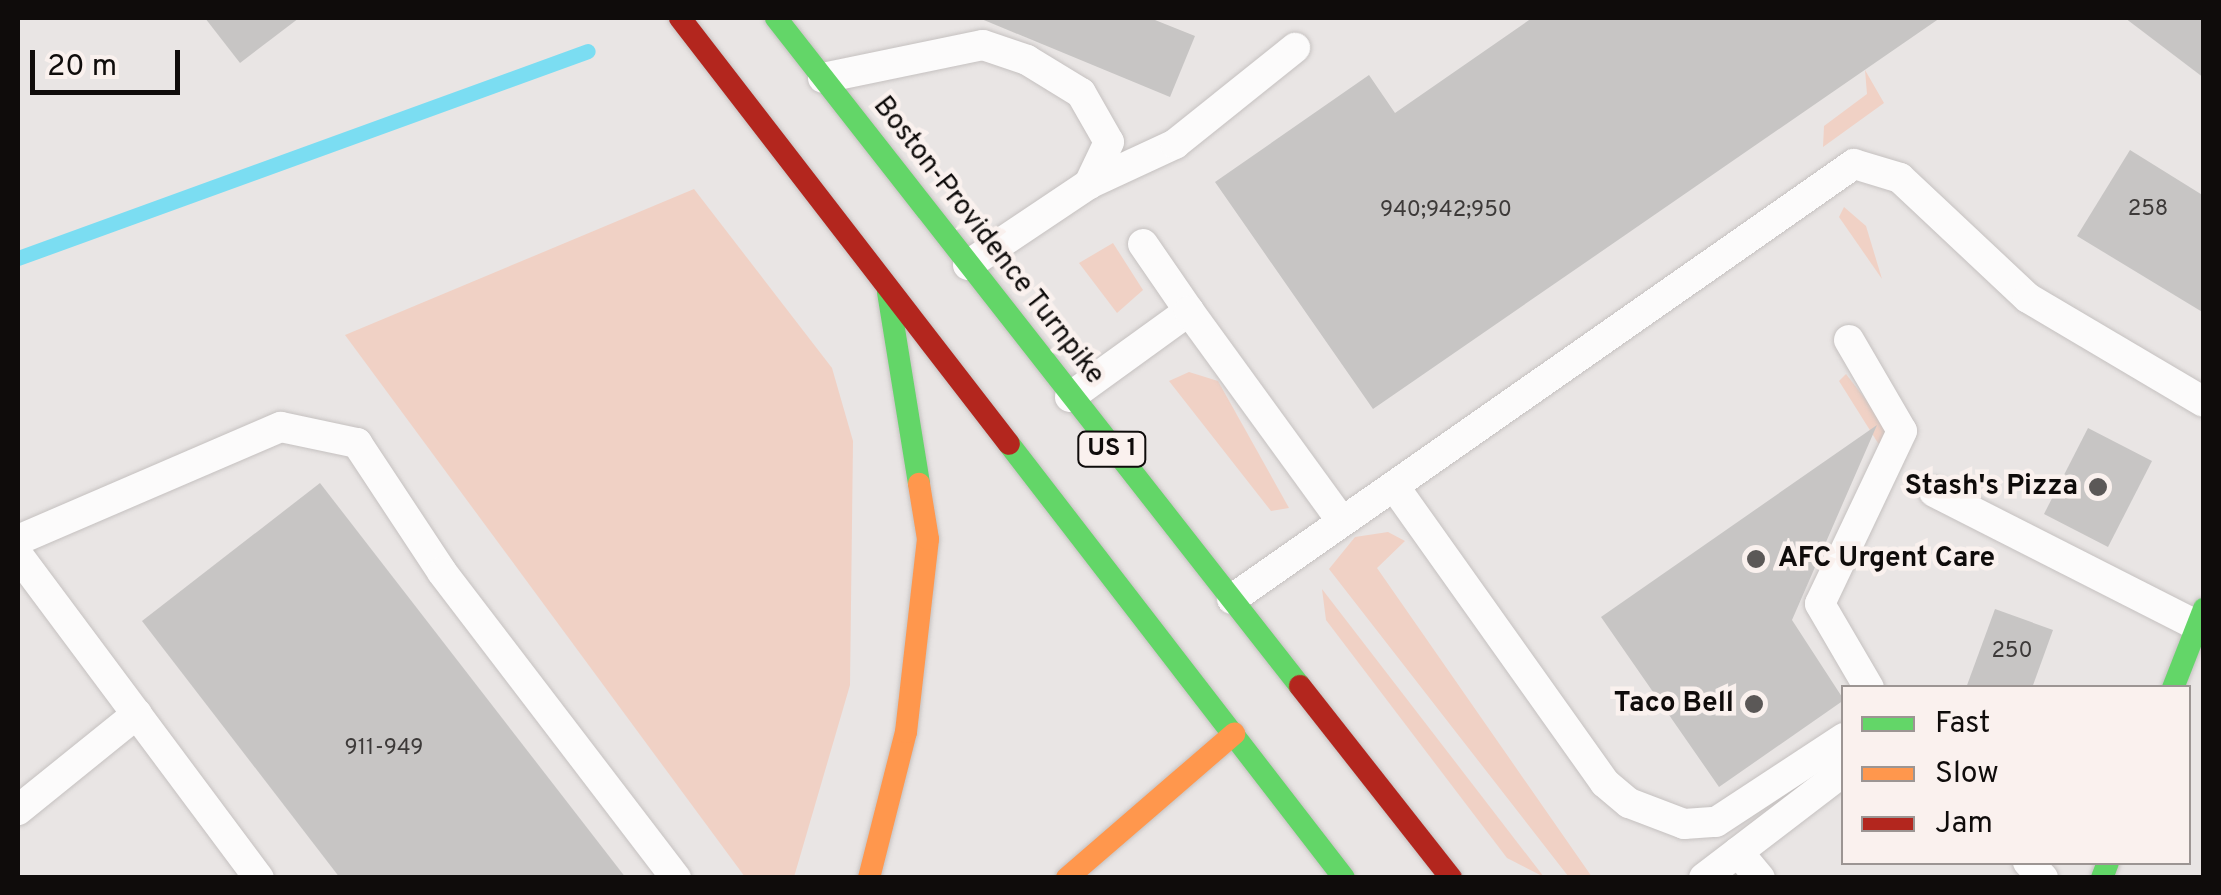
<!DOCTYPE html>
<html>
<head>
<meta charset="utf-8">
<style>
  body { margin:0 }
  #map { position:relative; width:2221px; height:895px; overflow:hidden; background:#e9e5e4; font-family:Overpass,sans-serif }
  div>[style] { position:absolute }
  .green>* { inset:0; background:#f0d1c5 }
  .stream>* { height:15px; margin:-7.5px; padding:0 7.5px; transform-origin:7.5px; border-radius:7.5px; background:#7bddf2 }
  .building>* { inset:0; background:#c7c5c4 }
  .roads { filter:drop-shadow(0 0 2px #c5c1c0) drop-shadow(0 0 2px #c5c1c0) }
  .lane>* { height:30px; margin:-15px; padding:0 15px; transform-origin:15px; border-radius:15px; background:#fcfbfb }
  .fast>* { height:22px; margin:-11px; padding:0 11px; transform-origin:11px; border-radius:11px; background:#63d668 }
  .slow>* { height:22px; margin:-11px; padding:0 11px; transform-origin:11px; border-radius:11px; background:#ff974d }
  .jam>* { height:22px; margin:-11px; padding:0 11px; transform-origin:11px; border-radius:11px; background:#b3261e }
  .dots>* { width:28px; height:28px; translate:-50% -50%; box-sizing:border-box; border:5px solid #faf1ee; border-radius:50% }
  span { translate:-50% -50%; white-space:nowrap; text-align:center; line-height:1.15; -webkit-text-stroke:9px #faf1ee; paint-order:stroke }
  .number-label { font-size:22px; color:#3d3a39 }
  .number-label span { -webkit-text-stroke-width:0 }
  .shield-label span { padding:2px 8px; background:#faf1ee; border:2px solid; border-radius:8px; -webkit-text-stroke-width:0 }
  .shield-label { font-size:25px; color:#0f0c0b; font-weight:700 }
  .street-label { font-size:28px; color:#0f0c0b }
  .poi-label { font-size:28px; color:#0f0c0b; font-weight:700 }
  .right { translate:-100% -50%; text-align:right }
  .left { translate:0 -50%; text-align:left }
  .frame { position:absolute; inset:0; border:20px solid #0f0c0b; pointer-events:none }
  .legend { position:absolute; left:1841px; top:685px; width:350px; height:180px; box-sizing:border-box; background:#faf1ee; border:2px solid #9c9593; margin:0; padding:12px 18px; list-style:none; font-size:30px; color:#0f0c0b }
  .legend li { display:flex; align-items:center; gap:20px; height:50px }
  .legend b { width:50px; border:2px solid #9c9593 }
  .scale { position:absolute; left:30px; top:50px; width:150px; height:45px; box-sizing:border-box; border:5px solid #0f0c0b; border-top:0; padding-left:12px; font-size:30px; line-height:35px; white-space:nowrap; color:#0f0c0b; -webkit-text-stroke:8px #faf1ee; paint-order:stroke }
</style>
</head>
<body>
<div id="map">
  <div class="green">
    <i style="clip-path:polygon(1865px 70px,1884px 103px,1823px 147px,1824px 126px,1867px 94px)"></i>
    <i style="clip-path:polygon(694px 189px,832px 368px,853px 441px,850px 685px,794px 877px,745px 877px,345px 335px)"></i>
    <i style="clip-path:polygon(1844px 207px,1866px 226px,1882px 279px,1839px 217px)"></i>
    <i style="clip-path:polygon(1113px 243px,1143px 290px,1117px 313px,1079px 263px)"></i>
    <i style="clip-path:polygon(1189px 372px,1218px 381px,1289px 508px,1271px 511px,1169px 381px)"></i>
    <i style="clip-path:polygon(1846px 374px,1887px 427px,1883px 451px,1839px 381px)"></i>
    <i style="clip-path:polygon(1388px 532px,1405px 541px,1377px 568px,1592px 877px,1568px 876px,1329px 569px,1355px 537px)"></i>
    <i style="clip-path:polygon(1322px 589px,1544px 877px,1507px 858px,1326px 620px)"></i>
  </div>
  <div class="stream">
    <i style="left:18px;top:258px;width:606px;rotate:-19.96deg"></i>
  </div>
  <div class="building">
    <i style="clip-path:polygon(205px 18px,299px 18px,240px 63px)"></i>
    <i style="clip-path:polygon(979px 18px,1150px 18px,1195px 36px,1170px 97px)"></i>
    <i style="clip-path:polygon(1532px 18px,1940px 18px,1373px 409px,1215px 182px,1369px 75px,1395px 113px)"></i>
    <i style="clip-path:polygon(2125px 18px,2204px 18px,2204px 78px)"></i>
    <i style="clip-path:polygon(2130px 150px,2204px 196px,2204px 313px,2077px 236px)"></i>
    <i style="clip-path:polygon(1877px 425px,1792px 620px,1844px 700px,1719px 787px,1601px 617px)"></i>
    <i style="clip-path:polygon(2088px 428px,2152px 461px,2108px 547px,2044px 514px)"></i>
    <i style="clip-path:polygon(320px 483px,626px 878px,340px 878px,142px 621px)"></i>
    <i style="clip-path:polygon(1995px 609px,2053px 630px,2032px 688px,1966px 688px)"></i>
  </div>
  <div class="roads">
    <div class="lane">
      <i style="left:823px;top:78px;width:163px;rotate:-11.7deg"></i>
      <i style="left:983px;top:45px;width:46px;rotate:18.8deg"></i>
      <i style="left:1027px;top:60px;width:63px;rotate:31.4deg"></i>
      <i style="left:1081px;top:93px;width:56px;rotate:60.3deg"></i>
      <i style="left:1109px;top:142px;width:47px;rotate:115.5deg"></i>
      <i style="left:1143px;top:244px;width:81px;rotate:55.5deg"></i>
      <i style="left:968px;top:265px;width:146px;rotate:-33.8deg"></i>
      <i style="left:1089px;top:184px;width:95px;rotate:-24.9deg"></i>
      <i style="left:1175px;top:144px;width:154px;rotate:-38.7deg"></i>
      <i style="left:1849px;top:340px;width:105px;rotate:59.8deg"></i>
      <i style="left:1902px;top:431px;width:191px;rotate:115.4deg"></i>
      <i style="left:1820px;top:604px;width:97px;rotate:59.7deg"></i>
      <i style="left:1070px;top:397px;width:147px;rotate:-35.9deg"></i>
      <i style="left:1189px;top:311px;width:257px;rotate:54deg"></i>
      <i style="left:1394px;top:486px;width:364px;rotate:54.6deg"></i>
      <i style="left:1605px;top:783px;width:31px;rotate:40deg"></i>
      <i style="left:1629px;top:803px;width:59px;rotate:20.9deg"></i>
      <i style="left:1684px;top:824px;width:32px;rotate:-4deg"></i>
      <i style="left:1716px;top:822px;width:153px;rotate:-33.3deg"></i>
      <i style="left:1934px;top:492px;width:294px;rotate:26.9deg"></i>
      <i style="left:18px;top:540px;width:286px;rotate:-23.3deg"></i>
      <i style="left:281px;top:427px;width:78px;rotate:11.9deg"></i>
      <i style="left:357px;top:443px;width:154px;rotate:56.6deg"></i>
      <i style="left:442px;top:572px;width:385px;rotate:52.6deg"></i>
      <i style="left:18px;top:555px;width:403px;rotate:53.3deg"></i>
      <i style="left:1232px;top:599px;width:759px;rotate:-34.97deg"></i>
      <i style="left:1854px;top:164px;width:48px;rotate:16.9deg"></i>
      <i style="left:1900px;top:178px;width:175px;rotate:43.2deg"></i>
      <i style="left:2028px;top:298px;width:204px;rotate:30.6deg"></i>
      <i style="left:18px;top:810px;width:153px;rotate:-38.9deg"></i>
      <i style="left:1738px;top:852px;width:34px;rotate:50deg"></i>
      <i style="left:2028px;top:862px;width:22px;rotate:47deg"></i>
      <i style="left:1704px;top:878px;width:176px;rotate:-37.4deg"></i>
    </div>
    <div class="fast">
      <i style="left:776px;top:18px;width:849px;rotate:51.89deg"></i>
      <i style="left:888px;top:292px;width:194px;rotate:80.8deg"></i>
      <i style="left:1009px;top:444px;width:548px;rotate:52.34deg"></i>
      <i style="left:2173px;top:688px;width:85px;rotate:-68.6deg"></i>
      <i style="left:2102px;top:878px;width:17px;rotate:-69deg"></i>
    </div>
    <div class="slow">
      <i style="left:869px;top:878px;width:151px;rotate:-75.8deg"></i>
      <i style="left:906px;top:732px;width:194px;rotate:-83.5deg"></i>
      <i style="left:928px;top:539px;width:56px;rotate:-99.3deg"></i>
      <i style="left:1067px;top:878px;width:221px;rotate:-40.8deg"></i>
    </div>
    <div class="jam">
      <i style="left:680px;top:18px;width:538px;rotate:52.32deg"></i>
      <i style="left:1300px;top:686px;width:244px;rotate:51.8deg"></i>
    </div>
  </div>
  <div class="dots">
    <i style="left:2098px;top:487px;background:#5b5857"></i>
    <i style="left:1756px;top:559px;background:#5b5857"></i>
    <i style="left:1754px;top:704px;background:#5b5857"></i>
  </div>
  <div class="number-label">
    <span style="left:2148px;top:210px">258</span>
    <span style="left:1446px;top:211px">940;942;950</span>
    <span style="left:2012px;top:652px">250</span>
    <span style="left:384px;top:749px">911-949</span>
  </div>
  <div class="shield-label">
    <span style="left:1112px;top:449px">US 1</span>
  </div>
  <div class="street-label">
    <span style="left:988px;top:241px;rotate:52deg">Boston-Providence Turnpike</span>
  </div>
  <div class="poi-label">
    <span class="right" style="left:2078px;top:487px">Stash's Pizza</span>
    <span class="left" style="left:1778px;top:559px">AFC Urgent Care</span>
    <span class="right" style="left:1734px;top:704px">Taco Bell</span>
  </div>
  <div class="frame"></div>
  <ul class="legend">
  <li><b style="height:12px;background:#63d668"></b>Fast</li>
  <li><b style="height:12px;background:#ff974d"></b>Slow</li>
  <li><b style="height:12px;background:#b3261e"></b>Jam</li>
  </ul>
  <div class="scale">20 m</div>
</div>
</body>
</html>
